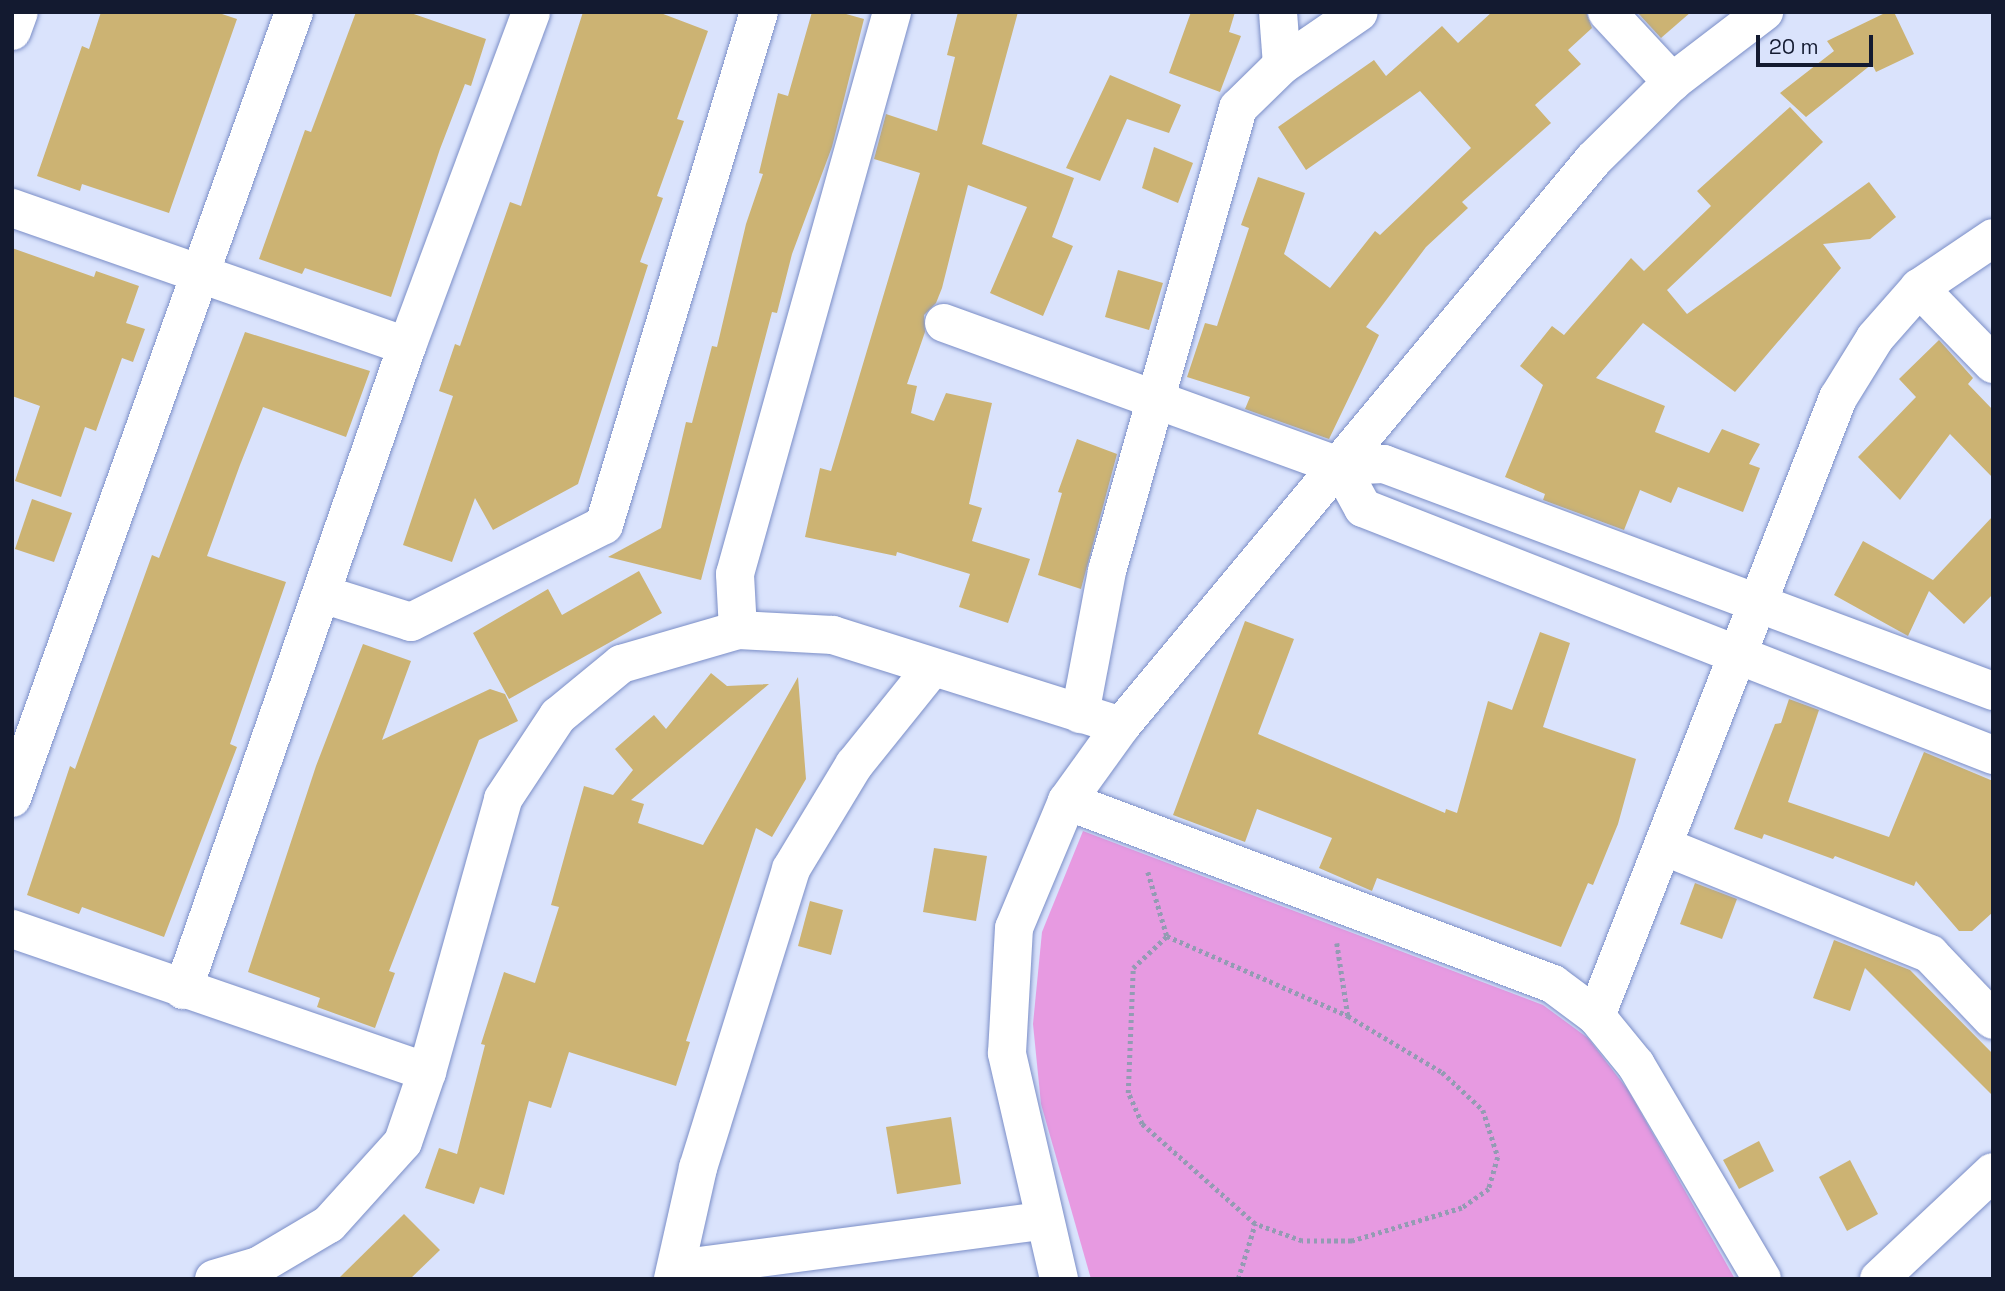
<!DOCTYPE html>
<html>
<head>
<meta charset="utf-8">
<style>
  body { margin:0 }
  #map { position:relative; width:2005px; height:1291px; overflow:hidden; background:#dae3fc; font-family:"Space Grotesk",sans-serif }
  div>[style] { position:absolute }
  .green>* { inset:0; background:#e79ae1 }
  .building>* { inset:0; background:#ccb373 }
  .path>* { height:4.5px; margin-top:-2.25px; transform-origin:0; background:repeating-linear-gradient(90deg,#939bb3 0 3.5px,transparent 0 7px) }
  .roads { filter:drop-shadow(0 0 2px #7b8ec7) drop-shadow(0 0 2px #7b8ec7) }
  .minor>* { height:38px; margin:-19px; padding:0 19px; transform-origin:19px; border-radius:19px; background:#fff }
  span { translate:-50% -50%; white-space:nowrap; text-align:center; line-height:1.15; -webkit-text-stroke:5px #dae3fc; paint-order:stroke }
  .frame { position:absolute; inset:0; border:14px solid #131a30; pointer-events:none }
  .scale { position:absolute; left:1756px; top:35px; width:117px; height:32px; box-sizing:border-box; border:4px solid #131a30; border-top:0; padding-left:9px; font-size:21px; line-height:24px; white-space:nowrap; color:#131a30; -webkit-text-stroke:5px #dae3fc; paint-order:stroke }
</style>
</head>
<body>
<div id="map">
  <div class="green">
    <i style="clip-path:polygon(1083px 831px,1543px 1005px,1588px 1038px,1628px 1090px,1735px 1279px,1091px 1279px,1041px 1104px,1033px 1024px,1042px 932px)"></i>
  </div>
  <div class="building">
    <i style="clip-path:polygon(101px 12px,216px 12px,237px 19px,169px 213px,82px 184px,80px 191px,37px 176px,82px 46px,89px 49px)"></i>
    <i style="clip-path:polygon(356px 12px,408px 12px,486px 39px,471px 86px,465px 84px,440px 149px,391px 297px,305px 268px,302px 274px,259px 259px,305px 130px,311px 132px)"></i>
    <i style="clip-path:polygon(583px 12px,658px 12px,708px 31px,677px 119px,684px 121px,657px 196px,663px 198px,640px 262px,648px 265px,578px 484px,493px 530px,475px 498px,452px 562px,403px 545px,453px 396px,439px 391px,455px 344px,460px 346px,510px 202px,521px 206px)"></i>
    <i style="clip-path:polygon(812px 12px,839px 12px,864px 19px,832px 147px,792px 254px,777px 313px,772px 312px,701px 580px,608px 557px,661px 528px,686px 422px,692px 423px,712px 346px,717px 347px,746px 224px,763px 174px,759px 173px,778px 93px,788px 96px)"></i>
    <i style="clip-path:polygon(958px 12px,1018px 12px,982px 144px,1074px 178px,1052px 237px,1073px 246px,1043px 316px,990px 293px,1027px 207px,968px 185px,942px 288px,936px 303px,924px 315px,925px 332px,907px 384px,917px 386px,911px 413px,934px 421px,946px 393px,992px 403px,969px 504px,982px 508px,972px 541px,1030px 559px,1008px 623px,959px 607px,970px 574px,897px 552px,896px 556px,805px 537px,820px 468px,831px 471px,920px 173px,874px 159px,886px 114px,937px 131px,955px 57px,947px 55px)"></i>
    <i style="clip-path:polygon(1191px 12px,1235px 12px,1229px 32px,1241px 36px,1220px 92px,1169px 73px)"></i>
    <i style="clip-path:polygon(1492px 12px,1586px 12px,1592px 28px,1568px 50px,1581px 64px,1535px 105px,1551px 123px,1462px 202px,1468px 208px,1426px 247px,1366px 327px,1379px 335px,1329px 439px,1245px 409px,1250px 397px,1187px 377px,1205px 323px,1217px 326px,1249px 228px,1241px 225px,1258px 177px,1305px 193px,1284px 254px,1330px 288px,1375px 231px,1380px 235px,1471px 148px,1420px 91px,1306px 170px,1278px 127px,1374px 60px,1386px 76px,1442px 26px,1458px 43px)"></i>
    <i style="clip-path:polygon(1637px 12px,1691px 12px,1661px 38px)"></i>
    <i style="clip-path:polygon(1887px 12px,1894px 12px,1914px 54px,1876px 72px,1872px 64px,1806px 117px,1780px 93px,1834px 51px,1827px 41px)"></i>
    <i style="clip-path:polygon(1110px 75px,1181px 105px,1169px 133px,1127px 119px,1100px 181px,1066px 168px)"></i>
    <i style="clip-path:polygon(1790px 107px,1823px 142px,1667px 290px,1687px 314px,1869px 182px,1896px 217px,1870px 239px,1823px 244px,1841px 268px,1735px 392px,1643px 323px,1596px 378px,1665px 406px,1655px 432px,1709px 453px,1722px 429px,1760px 444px,1749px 464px,1760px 468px,1743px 512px,1678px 487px,1671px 503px,1640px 490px,1624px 530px,1543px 500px,1545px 494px,1505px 477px,1543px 385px,1520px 366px,1552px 326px,1564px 335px,1631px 258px,1644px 271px,1711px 206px,1697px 191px)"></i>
    <i style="clip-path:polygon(1154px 147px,1193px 163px,1178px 203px,1142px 188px)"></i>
    <i style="clip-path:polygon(12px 248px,94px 277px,96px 271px,139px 286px,126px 323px,145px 329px,133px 362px,122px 358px,96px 431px,85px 427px,61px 497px,15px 481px,40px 406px,12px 396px)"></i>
    <i style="clip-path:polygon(1118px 270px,1163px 283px,1149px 330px,1105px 317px)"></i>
    <i style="clip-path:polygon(245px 332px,370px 371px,346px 437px,263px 407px,240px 465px,207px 556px,286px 582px,230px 744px,237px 747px,164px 937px,82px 907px,79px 914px,27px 895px,70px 766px,75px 769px,152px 555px,159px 558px)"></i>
    <i style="clip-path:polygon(1939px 340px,1973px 378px,1968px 384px,1993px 410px,1993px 478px,1950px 434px,1900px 500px,1858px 457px,1916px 397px,1899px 379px)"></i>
    <i style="clip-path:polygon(1077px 439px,1117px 454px,1081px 589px,1038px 575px,1062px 493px,1058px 492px)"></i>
    <i style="clip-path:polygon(32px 499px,72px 513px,54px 562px,15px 549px)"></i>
    <i style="clip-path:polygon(1993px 516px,1993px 594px,1964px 624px,1929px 591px,1908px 636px,1834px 595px,1863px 541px,1933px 580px)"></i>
    <i style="clip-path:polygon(639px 571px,662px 613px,509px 699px,473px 633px,548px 589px,562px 615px)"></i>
    <i style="clip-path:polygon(1245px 621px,1294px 639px,1258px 734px,1445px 813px,1446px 809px,1457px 813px,1488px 701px,1512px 710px,1540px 632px,1570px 643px,1543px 727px,1636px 759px,1618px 824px,1593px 885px,1588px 883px,1561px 947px,1377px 878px,1372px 891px,1319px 868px,1332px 838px,1257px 809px,1245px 842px,1173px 815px)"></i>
    <i style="clip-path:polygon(363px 644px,411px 661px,382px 740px,490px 689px,505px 694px,518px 721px,479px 740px,389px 971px,395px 973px,375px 1028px,317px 1007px,320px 998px,248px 972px,316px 766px)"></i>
    <i style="clip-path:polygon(711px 673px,727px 686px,769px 684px,631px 800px,644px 804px,638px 823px,703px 845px,798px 677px,806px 779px,772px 837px,756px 828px,686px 1041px,690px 1042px,676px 1086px,569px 1052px,551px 1108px,529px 1101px,504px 1195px,480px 1187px,474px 1204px,425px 1188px,439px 1148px,457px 1154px,485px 1045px,481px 1044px,504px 972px,535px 983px,559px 907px,551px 905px,584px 786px,613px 795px,633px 770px,615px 749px,654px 715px,666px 729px)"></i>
    <i style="clip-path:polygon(1789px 699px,1819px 710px,1788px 802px,1889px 837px,1924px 752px,1993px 781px,1993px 912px,1972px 931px,1959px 931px,1916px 881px,1914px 886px,1835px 856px,1833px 859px,1764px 834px,1762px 839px,1734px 829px,1775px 724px,1781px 723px)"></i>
    <i style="clip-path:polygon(934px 848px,987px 856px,976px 921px,923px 912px)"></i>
    <i style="clip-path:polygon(1695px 883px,1737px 899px,1722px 939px,1680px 924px)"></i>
    <i style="clip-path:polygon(810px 901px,843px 910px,831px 955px,798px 946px)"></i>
    <i style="clip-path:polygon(1834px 940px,1910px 970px,1993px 1054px,1993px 1096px,1865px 968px,1850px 1011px,1813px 998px)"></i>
    <i style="clip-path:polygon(951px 1117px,961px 1184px,897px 1194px,886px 1127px)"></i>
    <i style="clip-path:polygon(1759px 1141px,1774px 1171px,1739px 1189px,1723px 1160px)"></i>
    <i style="clip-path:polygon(1850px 1160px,1878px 1214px,1847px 1231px,1819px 1177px)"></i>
    <i style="clip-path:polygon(404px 1214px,440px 1250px,410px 1279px,338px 1279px)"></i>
  </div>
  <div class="path">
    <i style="left:1148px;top:872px;width:67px;rotate:73.5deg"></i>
    <i style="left:1167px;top:936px;width:198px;rotate:23.8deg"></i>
    <i style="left:1348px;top:1016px;width:109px;rotate:30.8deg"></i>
    <i style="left:1442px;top:1072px;width:56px;rotate:42.8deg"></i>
    <i style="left:1483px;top:1110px;width:49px;rotate:72.3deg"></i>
    <i style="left:1498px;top:1157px;width:33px;rotate:106deg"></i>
    <i style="left:1489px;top:1189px;width:33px;rotate:145deg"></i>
    <i style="left:1462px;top:1208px;width:115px;rotate:163.3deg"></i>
    <i style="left:1352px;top:1241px;width:50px;rotate:180deg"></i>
    <i style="left:1302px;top:1241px;width:50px;rotate:-160.1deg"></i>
    <i style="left:1255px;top:1224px;width:151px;rotate:-138.5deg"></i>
    <i style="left:1142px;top:1124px;width:34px;rotate:-114deg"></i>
    <i style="left:1128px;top:1093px;width:125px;rotate:-87.7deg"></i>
    <i style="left:1133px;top:968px;width:47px;rotate:-43.3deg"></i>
    <i style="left:1337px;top:943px;width:74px;rotate:81.4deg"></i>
    <i style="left:1238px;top:1279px;width:58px;rotate:-72.8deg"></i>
  </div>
  <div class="roads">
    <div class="minor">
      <i style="left:1278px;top:12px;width:53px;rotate:85.7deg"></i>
      <i style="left:1607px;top:12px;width:96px;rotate:47.1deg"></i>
      <i style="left:12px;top:31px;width:20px;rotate:-70deg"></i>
      <i style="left:12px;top:208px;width:418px;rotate:19.3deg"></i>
      <i style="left:1919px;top:288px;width:106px;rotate:45.8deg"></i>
      <i style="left:944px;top:323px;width:421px;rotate:19.9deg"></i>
      <i style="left:1340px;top:466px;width:44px;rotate:-2.6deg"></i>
      <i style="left:1384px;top:464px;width:650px;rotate:20.44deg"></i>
      <i style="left:1340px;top:466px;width:48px;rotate:61.3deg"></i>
      <i style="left:1363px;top:508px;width:677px;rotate:21.41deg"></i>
      <i style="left:322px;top:594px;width:93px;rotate:17.5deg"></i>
      <i style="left:411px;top:622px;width:216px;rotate:-26.7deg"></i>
      <i style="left:604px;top:525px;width:536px;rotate:-73.19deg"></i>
      <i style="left:738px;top:630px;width:56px;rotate:-93.1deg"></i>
      <i style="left:735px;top:574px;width:584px;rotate:-74.39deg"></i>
      <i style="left:1080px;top:714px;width:146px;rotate:-79.3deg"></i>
      <i style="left:1107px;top:571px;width:481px;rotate:-74.2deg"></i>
      <i style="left:1238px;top:108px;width:62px;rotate:-44.3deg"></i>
      <i style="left:1282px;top:65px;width:93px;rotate:-34.5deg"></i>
      <i style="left:12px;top:798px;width:835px;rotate:-70.26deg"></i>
      <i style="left:1067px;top:801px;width:519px;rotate:20.63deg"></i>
      <i style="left:1553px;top:984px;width:54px;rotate:36.7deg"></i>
      <i style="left:1596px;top:1016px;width:63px;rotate:50.8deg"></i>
      <i style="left:1636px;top:1065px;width:248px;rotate:59.5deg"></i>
      <i style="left:1663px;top:846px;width:288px;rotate:22deg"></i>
      <i style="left:1930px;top:954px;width:91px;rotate:46.3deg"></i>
      <i style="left:12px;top:929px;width:439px;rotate:19deg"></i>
      <i style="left:183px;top:990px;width:682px;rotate:-70.82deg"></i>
      <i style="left:407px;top:346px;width:356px;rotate:-69.6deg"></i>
      <i style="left:1596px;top:1016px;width:664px;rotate:-68.62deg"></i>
      <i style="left:1838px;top:398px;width:70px;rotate:-58.3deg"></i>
      <i style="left:1875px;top:338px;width:67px;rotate:-48.7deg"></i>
      <i style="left:1919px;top:288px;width:89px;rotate:-34deg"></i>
      <i style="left:676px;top:1269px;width:370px;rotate:-7.5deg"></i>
      <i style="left:214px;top:1279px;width:46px;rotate:-16.5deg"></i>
      <i style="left:258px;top:1266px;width:82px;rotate:-30.6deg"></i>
      <i style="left:329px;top:1224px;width:110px;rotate:-47.9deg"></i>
      <i style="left:403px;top:1142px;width:74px;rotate:-71.1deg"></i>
      <i style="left:427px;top:1072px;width:283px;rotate:-74.4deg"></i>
      <i style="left:503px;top:799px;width:100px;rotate:-56.5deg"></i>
      <i style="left:558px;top:716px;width:82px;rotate:-39.5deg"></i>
      <i style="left:621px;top:664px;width:122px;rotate:-16.2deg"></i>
      <i style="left:738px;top:630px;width:95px;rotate:3deg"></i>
      <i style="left:833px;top:635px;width:302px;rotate:17.5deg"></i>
      <i style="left:673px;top:1279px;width:114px;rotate:-77.3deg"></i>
      <i style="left:698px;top:1168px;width:313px;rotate:-72.7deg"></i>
      <i style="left:791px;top:869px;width:122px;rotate:-58.8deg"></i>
      <i style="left:854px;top:765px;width:124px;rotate:-51.2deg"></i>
      <i style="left:1059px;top:1279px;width:232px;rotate:-103deg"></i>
      <i style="left:1007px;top:1053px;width:125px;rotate:-86.8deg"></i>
      <i style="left:1014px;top:928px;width:138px;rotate:-67.3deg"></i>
      <i style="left:1067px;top:801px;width:92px;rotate:-54.2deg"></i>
      <i style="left:1121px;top:726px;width:737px;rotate:-50.17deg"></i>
      <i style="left:1593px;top:160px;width:111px;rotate:-44.6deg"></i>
      <i style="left:1672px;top:82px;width:116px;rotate:-37.3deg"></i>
      <i style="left:1879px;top:1279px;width:156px;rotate:-43.2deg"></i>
    </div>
  </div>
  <div class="frame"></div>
  <div class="scale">20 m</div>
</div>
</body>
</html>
